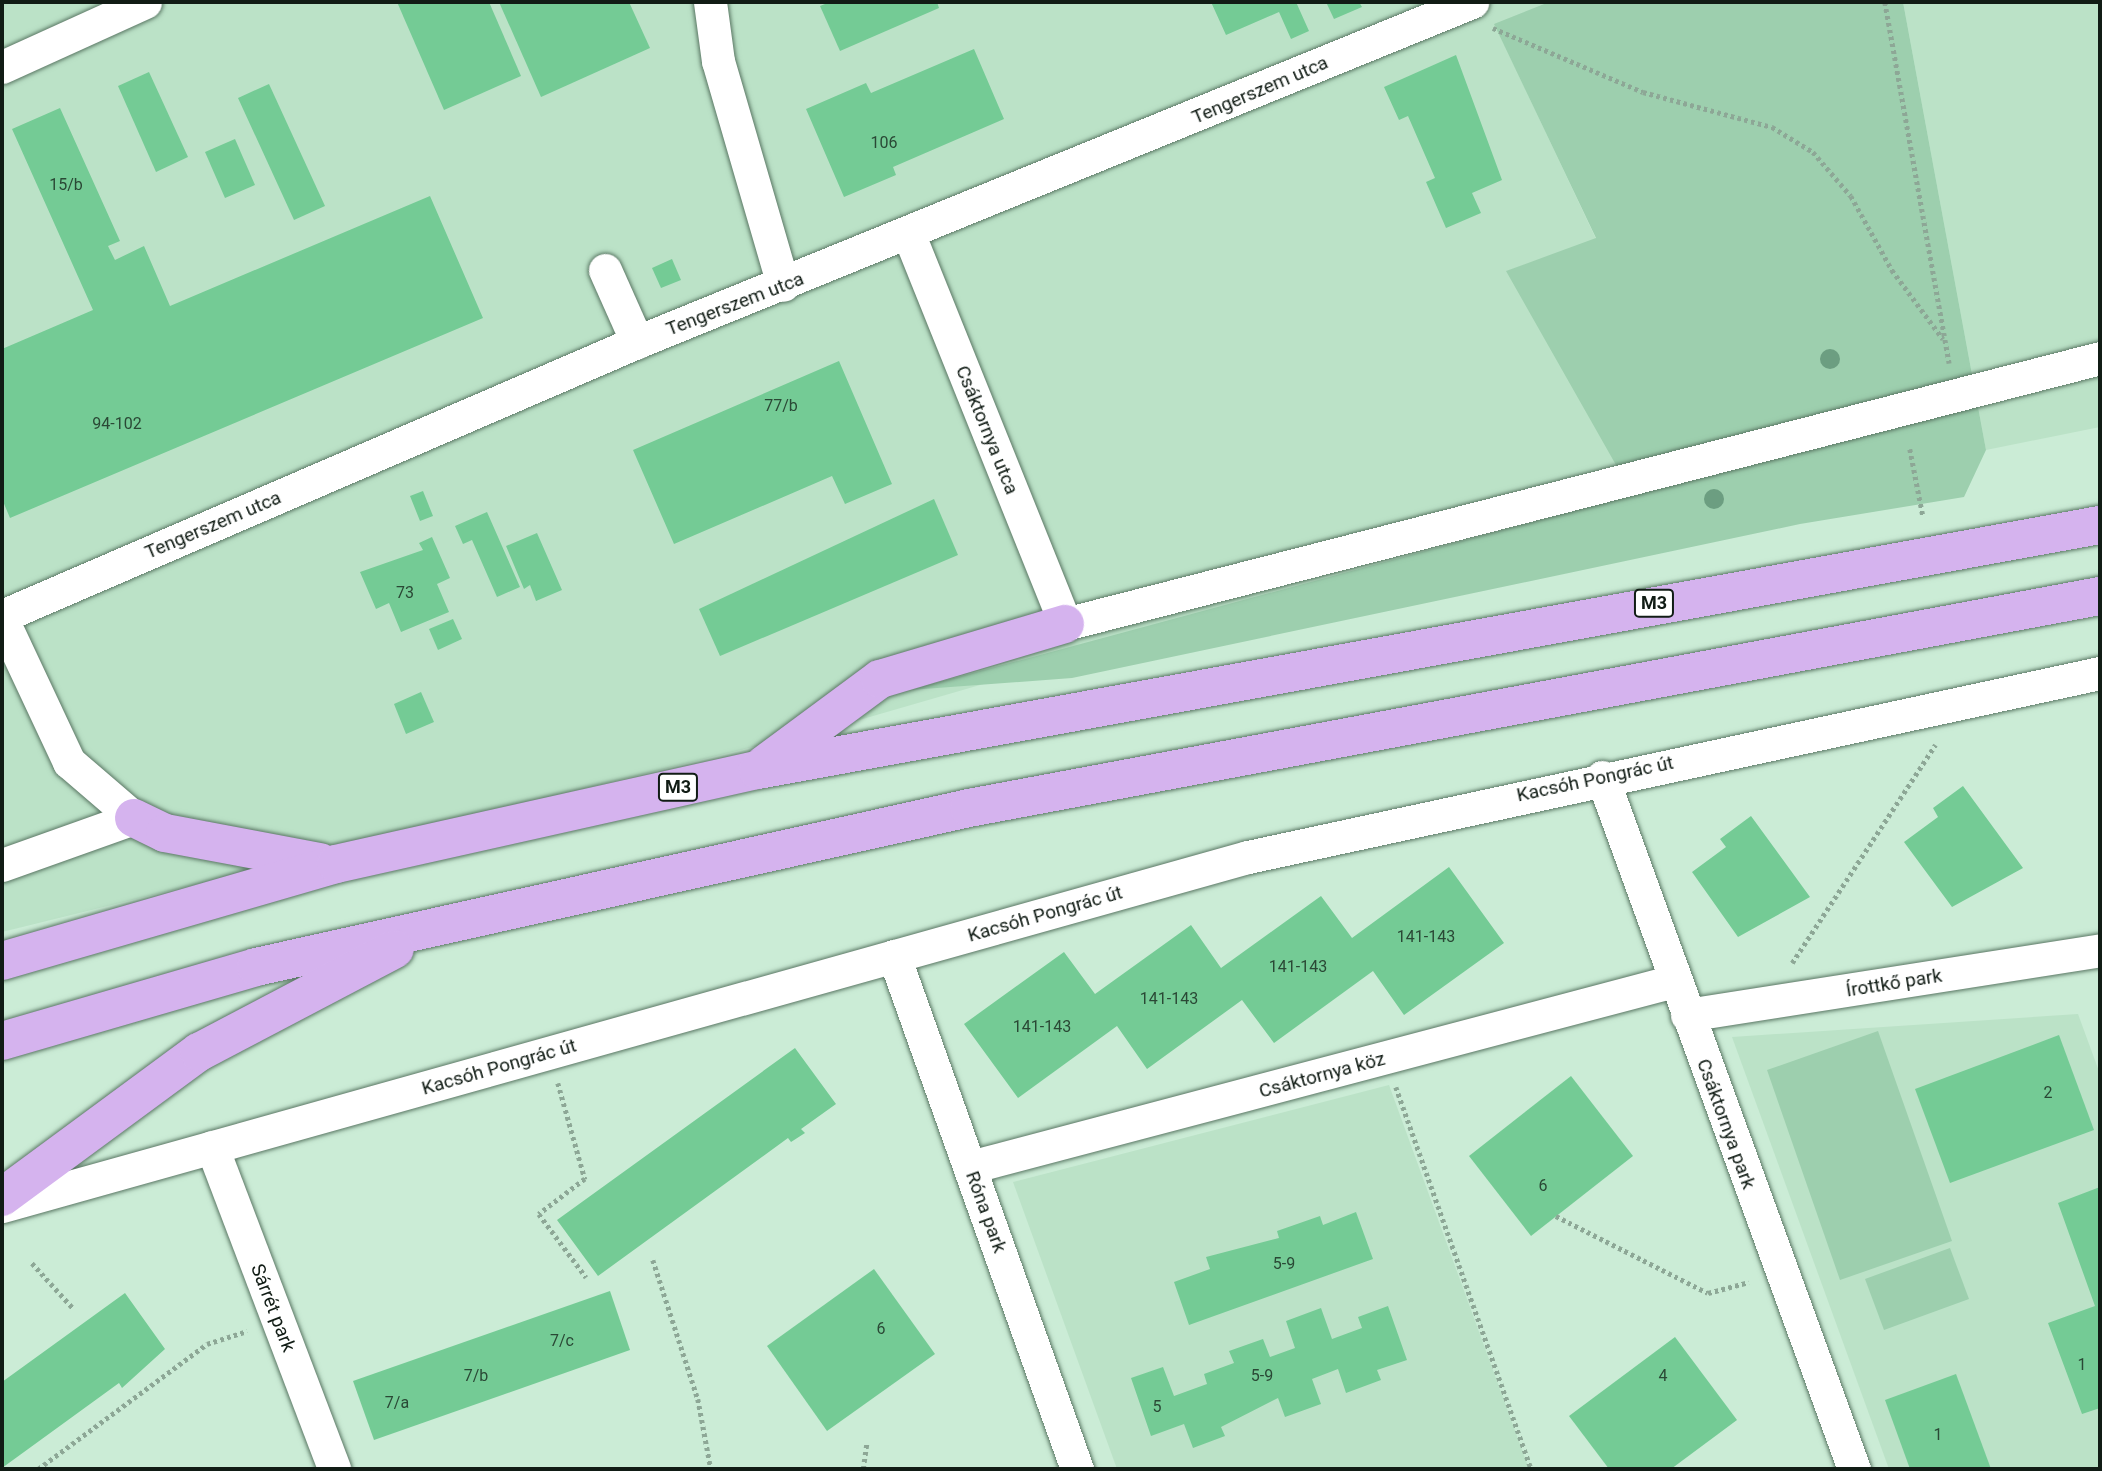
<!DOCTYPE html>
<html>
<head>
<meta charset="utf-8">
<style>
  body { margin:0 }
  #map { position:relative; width:2102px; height:1471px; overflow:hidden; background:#cbecd6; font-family:Roboto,sans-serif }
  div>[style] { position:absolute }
  .built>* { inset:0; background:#bbe2c7 }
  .green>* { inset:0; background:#9dcfae }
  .building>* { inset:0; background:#74cb95 }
  .path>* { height:4.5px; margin-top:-2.25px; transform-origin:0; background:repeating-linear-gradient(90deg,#8da796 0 3.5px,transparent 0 7px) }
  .roads { filter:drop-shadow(0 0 2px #5a7764) drop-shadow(0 0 2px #5a7764) }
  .minor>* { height:33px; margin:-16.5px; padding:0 16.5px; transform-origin:16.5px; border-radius:16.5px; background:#fff }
  .major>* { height:38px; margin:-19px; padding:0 19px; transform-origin:19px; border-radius:19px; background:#d5b3ee }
  .trees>* { width:20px; height:20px; margin:-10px; border-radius:50%; background:#6c9e81 }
  span { translate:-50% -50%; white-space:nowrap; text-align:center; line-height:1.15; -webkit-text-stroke:5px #fff; paint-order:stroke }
  .number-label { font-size:16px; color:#2a4835 }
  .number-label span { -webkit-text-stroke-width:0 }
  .shield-label span { padding:2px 5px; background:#fff; border:2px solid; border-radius:5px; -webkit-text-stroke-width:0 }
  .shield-label { font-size:18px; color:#111c15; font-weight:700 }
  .street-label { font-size:19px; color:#111c15 }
  .frame { position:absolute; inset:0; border:4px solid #111c15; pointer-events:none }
</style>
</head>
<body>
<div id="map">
  <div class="built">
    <i style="clip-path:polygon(2px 2px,1549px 2px,1495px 25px,1596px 239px,1507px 271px,1634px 495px,842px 725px,2px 932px)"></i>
    <i style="clip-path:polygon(1903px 2px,2100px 2px,2100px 427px,1986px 450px)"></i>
    <i style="clip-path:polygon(2078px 1014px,2100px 1074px,2100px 1469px,1889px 1469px,1732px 1037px)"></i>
    <i style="clip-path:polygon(1389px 1085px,1529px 1469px,1117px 1469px,1013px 1182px)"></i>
  </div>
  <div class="green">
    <i style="clip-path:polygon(1549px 2px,1903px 2px,1986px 450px,1964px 497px,1800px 524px,1072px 678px,910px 690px,1633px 495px,1506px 271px,1596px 238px,1494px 24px)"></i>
    <i style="clip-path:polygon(1878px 1031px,1952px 1241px,1840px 1280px,1767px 1070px)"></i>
    <i style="clip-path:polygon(1950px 1248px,1969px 1299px,1884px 1330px,1865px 1279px)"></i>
  </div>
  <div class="building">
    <i style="clip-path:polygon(397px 2px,489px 2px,521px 76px,444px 110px)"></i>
    <i style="clip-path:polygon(499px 2px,629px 2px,650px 48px,541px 97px)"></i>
    <i style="clip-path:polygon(830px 2px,937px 2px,939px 8px,840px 51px,820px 6px)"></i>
    <i style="clip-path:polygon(1211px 2px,1296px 2px,1309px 31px,1291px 39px,1279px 12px,1226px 35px)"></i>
    <i style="clip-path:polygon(1326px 2px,1359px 2px,1362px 7px,1334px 19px)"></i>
    <i style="clip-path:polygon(974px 49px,1004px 119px,893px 167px,896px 175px,844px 197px,806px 109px,866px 83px,871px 93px)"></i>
    <i style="clip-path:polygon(1456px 55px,1502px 180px,1472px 193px,1481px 213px,1446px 228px,1426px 182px,1435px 178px,1408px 116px,1399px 120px,1384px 87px)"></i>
    <i style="clip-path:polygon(149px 72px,188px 157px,156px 172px,118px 86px)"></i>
    <i style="clip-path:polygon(269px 84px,325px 206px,294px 220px,238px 98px)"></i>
    <i style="clip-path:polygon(60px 108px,120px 241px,108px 246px,115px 260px,144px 246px,170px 306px,430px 196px,483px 318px,10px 518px,2px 499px,2px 349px,93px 310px,12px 129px)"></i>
    <i style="clip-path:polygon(235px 139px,255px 185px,225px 198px,205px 152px)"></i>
    <i style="clip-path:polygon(672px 259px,681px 280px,661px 288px,652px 268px)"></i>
    <i style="clip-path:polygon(839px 361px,892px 484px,845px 504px,832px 476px,674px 544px,633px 450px)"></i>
    <i style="clip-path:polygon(423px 491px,433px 516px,420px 521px,410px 496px)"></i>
    <i style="clip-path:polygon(934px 499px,958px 555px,720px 656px,699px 609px)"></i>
    <i style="clip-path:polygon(487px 512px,520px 587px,497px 597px,472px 540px,463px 544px,455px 526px)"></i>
    <i style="clip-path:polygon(537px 533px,562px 590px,536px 601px,530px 585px,524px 589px,506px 546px)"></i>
    <i style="clip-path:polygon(432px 537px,450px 578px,437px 584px,449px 612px,401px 632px,389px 603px,376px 609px,360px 572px,423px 550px,419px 543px)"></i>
    <i style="clip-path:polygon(453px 619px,462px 639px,438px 650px,429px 629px)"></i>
    <i style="clip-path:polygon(421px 692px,434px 722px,406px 734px,394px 704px)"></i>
    <i style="clip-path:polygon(1963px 786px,2023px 868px,1952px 907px,1904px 842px,1938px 817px,1933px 808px)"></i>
    <i style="clip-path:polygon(1751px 816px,1810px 897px,1738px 937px,1692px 872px,1726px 847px,1720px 839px)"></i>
    <i style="clip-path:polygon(1449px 867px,1504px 943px,1404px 1015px,1373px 971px,1274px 1043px,1242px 1000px,1147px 1069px,1117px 1026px,1018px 1098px,964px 1024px,1064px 952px,1095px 994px,1191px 925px,1221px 968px,1321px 896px,1352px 938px)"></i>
    <i style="clip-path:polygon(2059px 1035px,2094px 1130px,1950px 1183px,1915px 1089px)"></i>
    <i style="clip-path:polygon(795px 1048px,836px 1104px,801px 1129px,805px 1133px,791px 1142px,788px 1138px,598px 1276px,557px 1220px)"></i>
    <i style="clip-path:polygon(1571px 1076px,1633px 1156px,1531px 1236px,1469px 1156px)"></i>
    <i style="clip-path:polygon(2100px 1187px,2100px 1408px,2082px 1414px,2048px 1323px,2095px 1306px,2058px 1203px)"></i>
    <i style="clip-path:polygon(1356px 1212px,1373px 1259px,1189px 1325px,1174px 1282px,1210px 1269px,1206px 1257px,1279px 1238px,1277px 1231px,1320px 1216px,1323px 1225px)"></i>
    <i style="clip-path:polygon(874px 1269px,935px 1354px,827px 1431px,767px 1346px)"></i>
    <i style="clip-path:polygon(610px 1291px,630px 1350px,374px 1440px,353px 1381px)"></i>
    <i style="clip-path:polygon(125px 1293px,165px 1349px,122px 1388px,119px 1383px,2px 1468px,2px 1382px)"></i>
    <i style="clip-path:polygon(1388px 1306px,1407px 1360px,1377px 1370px,1381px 1380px,1346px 1393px,1338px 1369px,1312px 1379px,1321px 1404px,1285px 1417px,1278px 1398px,1221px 1427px,1225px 1436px,1193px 1448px,1184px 1424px,1151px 1436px,1131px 1378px,1163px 1367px,1174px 1396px,1207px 1384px,1204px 1374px,1234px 1363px,1229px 1351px,1263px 1339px,1270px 1357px,1295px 1348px,1286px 1321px,1321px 1308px,1332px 1339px,1362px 1328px,1358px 1317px)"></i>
    <i style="clip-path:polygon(1675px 1337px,1737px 1420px,1671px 1469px,1609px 1469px,1569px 1416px)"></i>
    <i style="clip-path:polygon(1956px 1374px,1991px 1469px,1910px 1469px,1885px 1400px)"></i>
  </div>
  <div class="path">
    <i style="left:1885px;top:2px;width:367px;rotate:79.9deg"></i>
    <i style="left:1493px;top:28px;width:163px;rotate:23.1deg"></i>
    <i style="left:1643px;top:92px;width:134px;rotate:15.2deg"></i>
    <i style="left:1772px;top:127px;width:48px;rotate:31.4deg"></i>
    <i style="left:1813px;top:152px;width:58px;rotate:49.2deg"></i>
    <i style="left:1851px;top:196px;width:85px;rotate:61deg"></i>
    <i style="left:1892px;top:270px;width:86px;rotate:53.5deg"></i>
    <i style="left:1910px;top:449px;width:68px;rotate:79deg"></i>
    <i style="left:1792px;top:963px;width:261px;rotate:-56.7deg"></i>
    <i style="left:558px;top:1083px;width:100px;rotate:74.3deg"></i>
    <i style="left:585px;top:1179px;width:58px;rotate:142.7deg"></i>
    <i style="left:539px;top:1214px;width:79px;rotate:53.3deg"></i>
    <i style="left:1396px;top:1087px;width:405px;rotate:70.5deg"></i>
    <i style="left:1556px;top:1216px;width:170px;rotate:26.9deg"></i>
    <i style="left:1708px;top:1293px;width:42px;rotate:-15deg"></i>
    <i style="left:653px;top:1260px;width:146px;rotate:72.1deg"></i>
    <i style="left:698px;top:1399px;width:71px;rotate:79.5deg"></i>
    <i style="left:32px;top:1263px;width:61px;rotate:47.7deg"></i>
    <i style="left:38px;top:1469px;width:210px;rotate:-36.5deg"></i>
    <i style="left:207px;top:1344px;width:42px;rotate:-18deg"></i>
    <i style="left:863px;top:1469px;width:27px;rotate:-82deg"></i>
  </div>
  <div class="roads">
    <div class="minor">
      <i style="left:710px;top:2px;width:60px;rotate:82.3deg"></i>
      <i style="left:718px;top:61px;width:233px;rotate:73.8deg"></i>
      <i style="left:2px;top:67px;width:157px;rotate:-24.4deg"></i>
      <i style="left:909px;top:235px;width:419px;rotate:68.1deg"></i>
      <i style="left:1065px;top:624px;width:1069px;rotate:-14.41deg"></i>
      <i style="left:605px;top:270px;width:79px;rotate:66deg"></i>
      <i style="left:2px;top:616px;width:692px;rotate:-23.34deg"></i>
      <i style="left:637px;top:342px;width:902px;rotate:-22.16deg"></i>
      <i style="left:2px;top:619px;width:158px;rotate:64.9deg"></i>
      <i style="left:69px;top:762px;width:86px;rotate:40.7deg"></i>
      <i style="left:1602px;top:777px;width:736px;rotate:69.99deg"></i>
      <i style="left:2px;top:865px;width:140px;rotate:-19.6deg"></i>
      <i style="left:894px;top:956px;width:545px;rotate:70.37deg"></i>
      <i style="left:1687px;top:1015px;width:418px;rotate:-8.9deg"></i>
      <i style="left:212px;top:1147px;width:344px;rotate:69.2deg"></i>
      <i style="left:970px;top:1167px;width:728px;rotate:-14.8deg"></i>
      <i style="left:2px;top:1206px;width:1294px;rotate:-15.65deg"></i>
      <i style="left:1248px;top:857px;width:872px;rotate:-12.19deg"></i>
    </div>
    <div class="major">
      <i style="left:765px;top:764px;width:143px;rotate:-36.5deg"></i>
      <i style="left:880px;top:679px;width:193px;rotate:-16.6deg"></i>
      <i style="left:134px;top:818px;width:34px;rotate:26deg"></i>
      <i style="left:165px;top:833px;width:158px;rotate:10.6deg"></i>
      <i style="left:2px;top:961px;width:348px;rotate:-16.2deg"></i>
      <i style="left:336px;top:864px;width:432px;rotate:-12.6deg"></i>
      <i style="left:758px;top:770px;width:1364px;rotate:-10.35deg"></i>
      <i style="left:2px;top:1041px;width:265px;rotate:-16.2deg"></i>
      <i style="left:256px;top:967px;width:731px;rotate:-12.57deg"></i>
      <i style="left:969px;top:808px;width:1151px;rotate:-10.62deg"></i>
      <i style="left:2px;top:1197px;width:245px;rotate:-36.4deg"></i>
      <i style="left:199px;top:1052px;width:221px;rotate:-27.7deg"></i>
    </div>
  </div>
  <div class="trees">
    <i style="left:1830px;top:359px"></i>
    <i style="left:1714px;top:499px"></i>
  </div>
  <div class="number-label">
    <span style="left:884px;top:143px">106</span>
    <span style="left:66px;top:185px">15/b</span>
    <span style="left:781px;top:406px">77/b</span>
    <span style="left:117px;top:424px">94-102</span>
    <span style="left:405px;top:593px">73</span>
    <span style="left:1426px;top:937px">141-143</span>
    <span style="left:1298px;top:967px">141-143</span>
    <span style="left:1169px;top:999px">141-143</span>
    <span style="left:1042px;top:1027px">141-143</span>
    <span style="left:2048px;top:1093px">2</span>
    <span style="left:1543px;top:1186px">6</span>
    <span style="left:1284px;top:1264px">5-9</span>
    <span style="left:881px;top:1329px">6</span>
    <span style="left:562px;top:1341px">7/c</span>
    <span style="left:2082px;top:1365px">1</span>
    <span style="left:476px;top:1376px">7/b</span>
    <span style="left:1262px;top:1376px">5-9</span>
    <span style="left:1663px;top:1376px">4</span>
    <span style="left:397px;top:1403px">7/a</span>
    <span style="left:1157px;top:1407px">5</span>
    <span style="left:1938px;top:1435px">1</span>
  </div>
  <div class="shield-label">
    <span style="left:1654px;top:603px">M3</span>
    <span style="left:678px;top:787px">M3</span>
  </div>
  <div class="street-label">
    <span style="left:1260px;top:90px;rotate:-23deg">Tengerszem utca</span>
    <span style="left:735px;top:304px;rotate:-21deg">Tengerszem utca</span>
    <span style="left:987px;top:430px;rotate:68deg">Csáktornya utca</span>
    <span style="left:213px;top:525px;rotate:-23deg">Tengerszem utca</span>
    <span style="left:1595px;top:779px;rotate:-12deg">Kacsóh Pongrác út</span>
    <span style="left:1045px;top:914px;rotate:-16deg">Kacsóh Pongrác út</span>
    <span style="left:1894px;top:983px;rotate:-9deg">Írottkő park</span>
    <span style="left:499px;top:1067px;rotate:-16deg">Kacsóh Pongrác út</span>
    <span style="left:1322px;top:1075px;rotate:-15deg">Csáktornya köz</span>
    <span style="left:1726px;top:1124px;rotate:70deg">Csáktornya park</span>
    <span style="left:986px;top:1212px;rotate:70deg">Róna park</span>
    <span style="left:273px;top:1308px;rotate:69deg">Sárrét park</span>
  </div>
  <div class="frame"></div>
</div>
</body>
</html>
